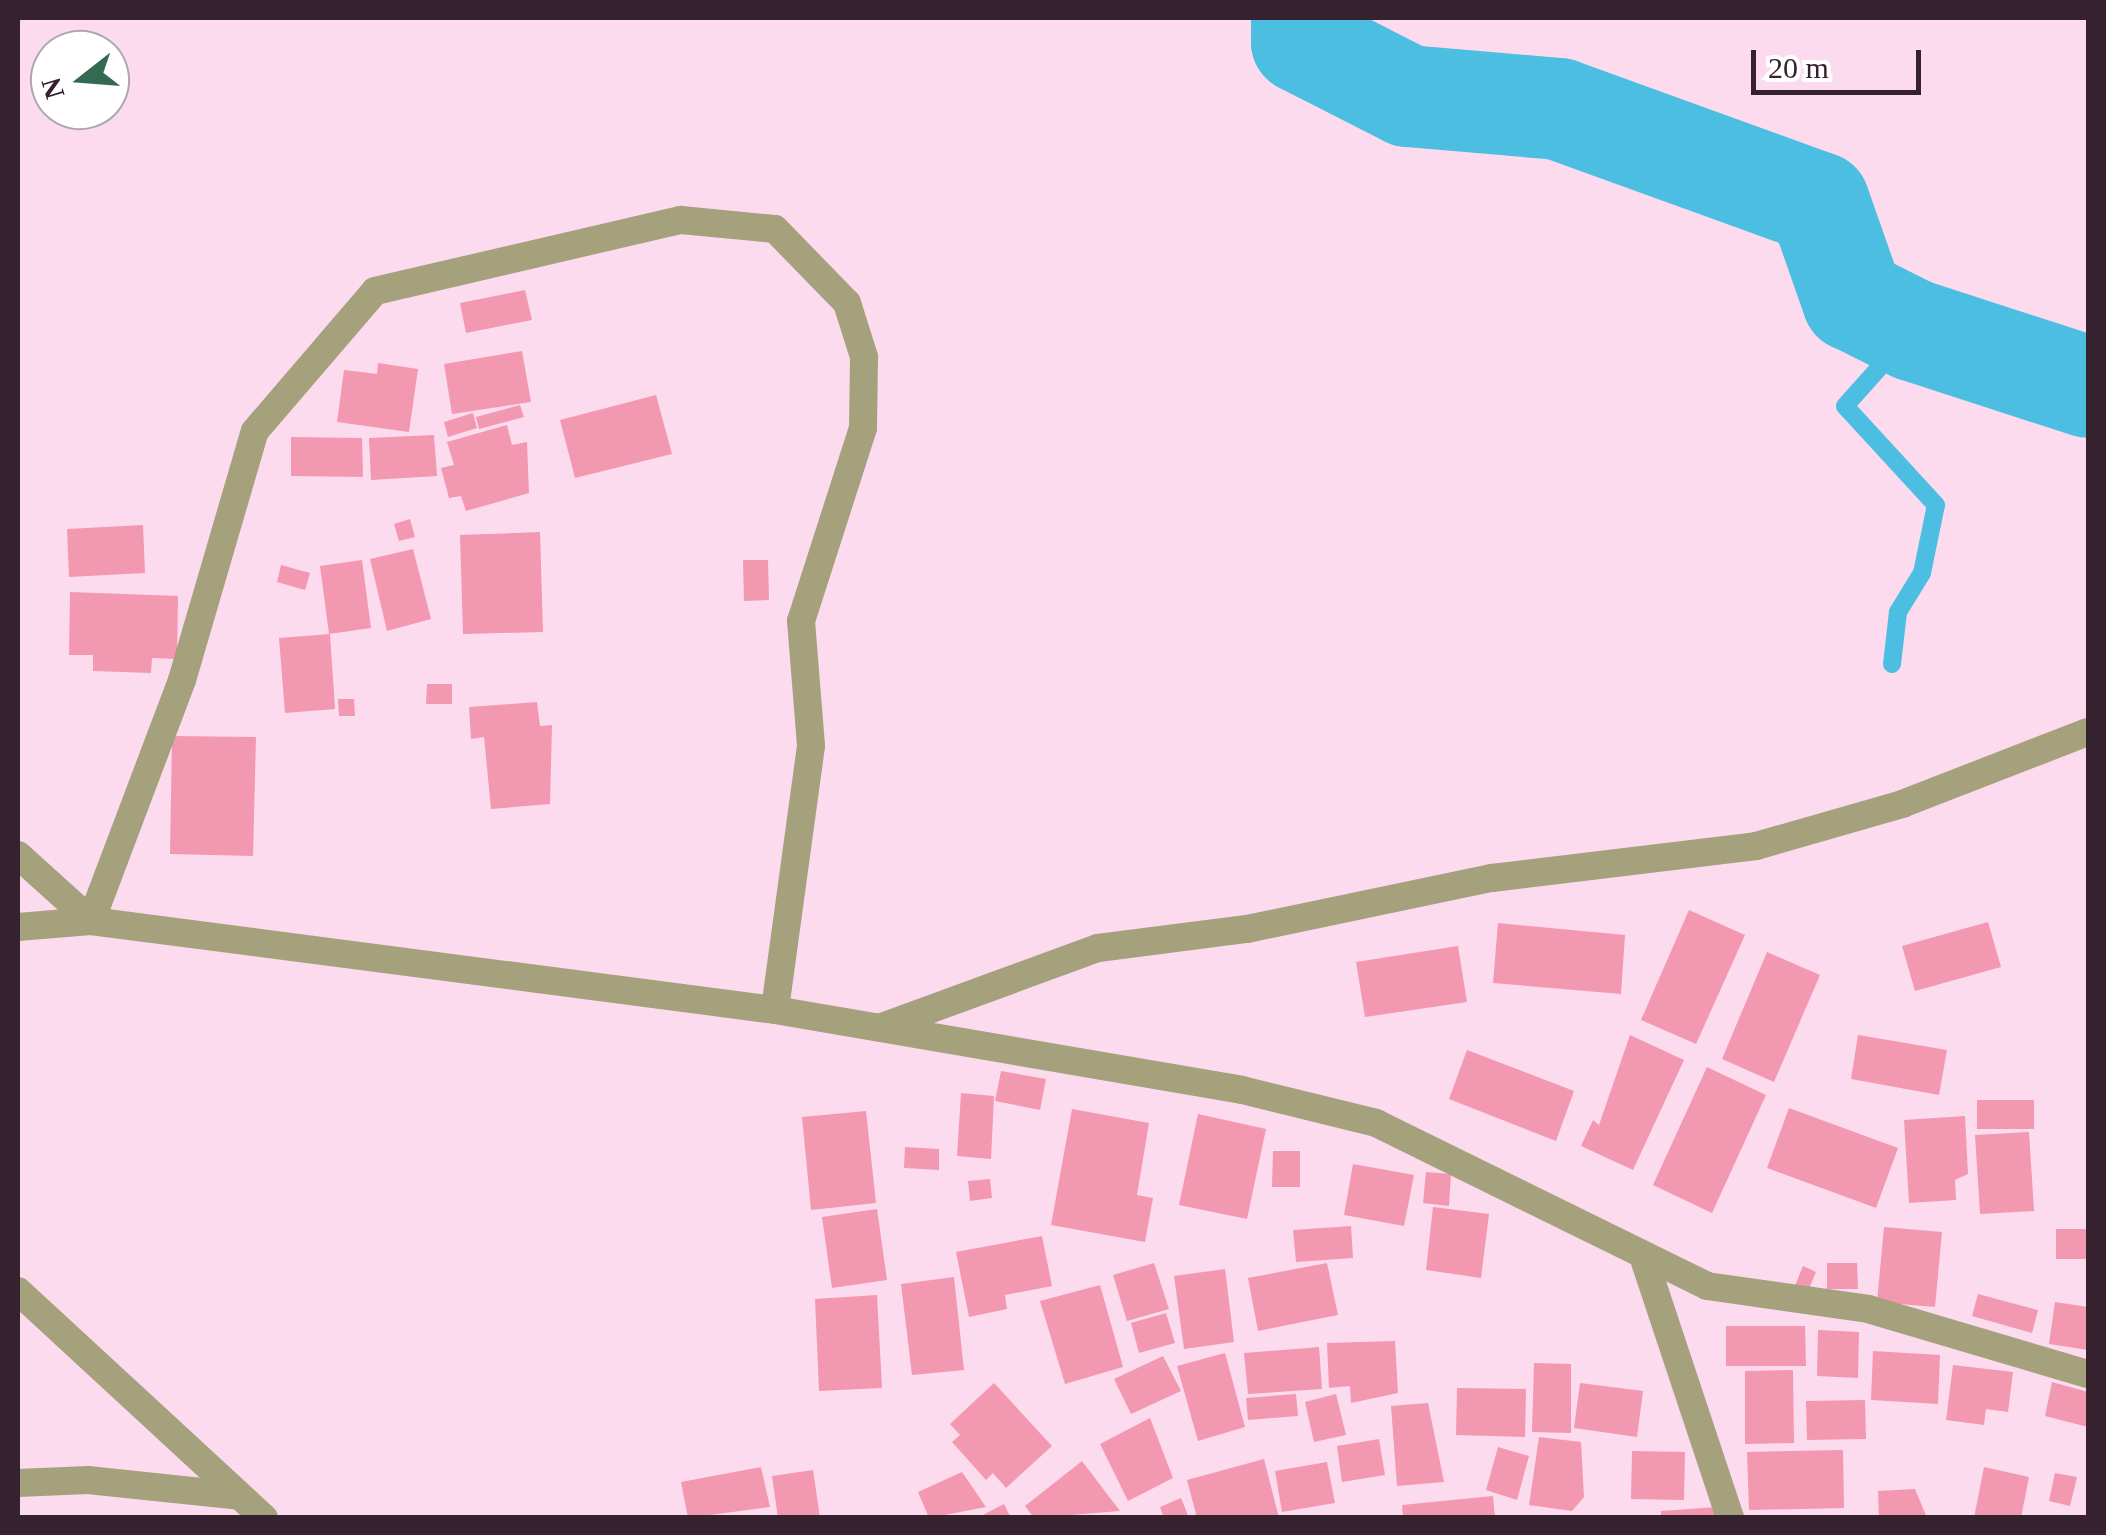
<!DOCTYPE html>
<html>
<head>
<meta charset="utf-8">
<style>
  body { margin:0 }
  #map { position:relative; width:2106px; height:1535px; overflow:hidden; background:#fcdbee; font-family:Georgia,serif }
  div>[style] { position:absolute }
  .stream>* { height:18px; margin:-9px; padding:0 9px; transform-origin:9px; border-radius:9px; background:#4cbee2 }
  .river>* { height:102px; margin:-51px; padding:0 51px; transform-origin:51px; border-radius:51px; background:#4cbee2 }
  .building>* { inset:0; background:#f398b1 }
  .minor>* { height:28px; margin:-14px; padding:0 14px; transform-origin:14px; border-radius:14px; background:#a5a17c }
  span { translate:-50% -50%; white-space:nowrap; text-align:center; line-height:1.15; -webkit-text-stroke:9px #fff; paint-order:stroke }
  .frame { position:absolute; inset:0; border:20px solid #36222f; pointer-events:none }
  .north { position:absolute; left:30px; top:30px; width:100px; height:100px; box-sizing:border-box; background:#fff; border:2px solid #afa7ac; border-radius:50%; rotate:253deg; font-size:28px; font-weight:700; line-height:40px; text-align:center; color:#36222f }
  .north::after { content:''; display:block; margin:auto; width:35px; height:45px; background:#346a51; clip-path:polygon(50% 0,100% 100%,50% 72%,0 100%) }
  .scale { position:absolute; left:1751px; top:50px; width:170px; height:45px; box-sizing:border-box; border:5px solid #36222f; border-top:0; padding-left:12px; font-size:30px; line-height:35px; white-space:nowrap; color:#36222f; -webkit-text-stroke:8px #fff; paint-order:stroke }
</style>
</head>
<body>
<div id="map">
  <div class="stream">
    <i style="left:1892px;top:664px;width:52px;rotate:-83.4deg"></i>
    <i style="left:1898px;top:612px;width:46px;rotate:-58.4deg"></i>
    <i style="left:1922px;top:573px;width:69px;rotate:-78.4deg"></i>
    <i style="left:1936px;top:505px;width:134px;rotate:-132.6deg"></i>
    <i style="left:1845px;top:406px;width:102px;rotate:-48.2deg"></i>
  </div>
  <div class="river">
    <i style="left:1302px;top:18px;width:24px;rotate:90deg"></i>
    <i style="left:1302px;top:42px;width:119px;rotate:27deg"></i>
    <i style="left:1408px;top:96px;width:152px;rotate:4.9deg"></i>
    <i style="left:1559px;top:109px;width:276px;rotate:19.9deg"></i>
    <i style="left:1819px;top:203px;width:103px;rotate:70.7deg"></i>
    <i style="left:1853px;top:300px;width:67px;rotate:26.6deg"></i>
    <i style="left:1913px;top:330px;width:184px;rotate:18deg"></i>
  </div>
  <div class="building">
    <i style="clip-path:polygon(525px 290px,532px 320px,466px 333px,460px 303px)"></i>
    <i style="clip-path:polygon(522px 351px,531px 402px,452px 414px,444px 364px)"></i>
    <i style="clip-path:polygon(378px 363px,418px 369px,409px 432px,337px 422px,344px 370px,377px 374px)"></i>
    <i style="clip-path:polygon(656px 395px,672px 454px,575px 478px,560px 420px)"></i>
    <i style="clip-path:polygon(520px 405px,524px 417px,479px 429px,476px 417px)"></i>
    <i style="clip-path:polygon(473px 413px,477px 428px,448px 437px,444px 422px)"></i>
    <i style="clip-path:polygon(507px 425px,512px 445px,527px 442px,529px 493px,466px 511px,461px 496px,449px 498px,441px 468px,454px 465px,447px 442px)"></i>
    <i style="clip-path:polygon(434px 435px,437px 476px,371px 480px,369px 438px)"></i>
    <i style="clip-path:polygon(291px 437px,362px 438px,363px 477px,291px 476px)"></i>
    <i style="clip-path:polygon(410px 519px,415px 537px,399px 541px,394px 524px)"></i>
    <i style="clip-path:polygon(143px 525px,145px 573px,69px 577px,67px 529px)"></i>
    <i style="clip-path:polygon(540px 532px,543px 632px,463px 634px,460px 535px)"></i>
    <i style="clip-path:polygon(413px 549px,431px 619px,387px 631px,370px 559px)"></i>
    <i style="clip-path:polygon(362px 560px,371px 628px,329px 634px,320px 566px)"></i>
    <i style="clip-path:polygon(743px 560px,768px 560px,769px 600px,744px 601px)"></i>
    <i style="clip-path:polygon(281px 565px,310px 573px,305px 590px,277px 582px)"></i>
    <i style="clip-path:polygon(70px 592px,178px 596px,177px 659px,152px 658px,151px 673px,93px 671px,93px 655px,69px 655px)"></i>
    <i style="clip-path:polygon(330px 634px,335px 709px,285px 713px,279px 638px)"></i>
    <i style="clip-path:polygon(427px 684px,452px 684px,452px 704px,426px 704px)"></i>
    <i style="clip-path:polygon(338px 699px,354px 699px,355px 716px,339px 716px)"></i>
    <i style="clip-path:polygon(537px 702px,540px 726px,552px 725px,550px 804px,491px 809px,484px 737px,471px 739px,469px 707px)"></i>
    <i style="clip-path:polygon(172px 736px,256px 737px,253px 856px,170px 854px)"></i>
    <i style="clip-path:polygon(1689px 910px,1745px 935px,1696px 1044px,1641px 1020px)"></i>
    <i style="clip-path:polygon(1988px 922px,2001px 967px,1915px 991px,1902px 946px)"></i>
    <i style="clip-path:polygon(1498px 923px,1625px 935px,1621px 994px,1493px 983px)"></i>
    <i style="clip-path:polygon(1458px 946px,1467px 1002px,1365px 1017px,1356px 962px)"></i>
    <i style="clip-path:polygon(1767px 952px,1820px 975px,1774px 1082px,1722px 1059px)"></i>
    <i style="clip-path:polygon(1630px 1035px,1684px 1060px,1633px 1170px,1581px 1146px,1593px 1120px,1599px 1125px)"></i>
    <i style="clip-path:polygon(1858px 1035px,1947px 1050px,1939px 1095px,1851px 1079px)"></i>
    <i style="clip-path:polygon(1467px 1050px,1574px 1091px,1556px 1141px,1449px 1099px)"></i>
    <i style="clip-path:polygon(1707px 1067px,1766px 1095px,1712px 1213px,1653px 1185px)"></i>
    <i style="clip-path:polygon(1001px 1071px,1046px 1079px,1040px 1110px,995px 1101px)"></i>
    <i style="clip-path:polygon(961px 1093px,994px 1096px,991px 1159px,957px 1156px)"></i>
    <i style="clip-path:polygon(1977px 1100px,2034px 1100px,2034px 1129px,1977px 1129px)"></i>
    <i style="clip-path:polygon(1789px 1108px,1898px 1148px,1876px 1208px,1767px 1168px)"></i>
    <i style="clip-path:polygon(1072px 1109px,1149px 1123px,1137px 1195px,1153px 1198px,1145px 1242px,1051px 1225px)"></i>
    <i style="clip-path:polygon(866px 1111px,876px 1203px,811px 1210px,802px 1117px)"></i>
    <i style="clip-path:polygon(1198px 1114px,1266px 1129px,1247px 1219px,1179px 1205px)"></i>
    <i style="clip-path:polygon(1965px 1116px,1968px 1174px,1955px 1180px,1956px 1200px,1909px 1203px,1904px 1120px)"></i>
    <i style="clip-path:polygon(2029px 1132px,2034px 1211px,1980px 1214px,1975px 1135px)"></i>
    <i style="clip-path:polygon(905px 1147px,939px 1149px,939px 1170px,904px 1168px)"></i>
    <i style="clip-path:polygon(1273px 1151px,1300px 1151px,1300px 1187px,1272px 1187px)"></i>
    <i style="clip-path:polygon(1353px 1164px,1414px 1175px,1404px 1226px,1344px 1215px)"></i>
    <i style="clip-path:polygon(1426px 1172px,1451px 1174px,1449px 1206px,1423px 1203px)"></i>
    <i style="clip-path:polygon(990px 1179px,992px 1198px,970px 1201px,968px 1181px)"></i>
    <i style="clip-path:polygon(1433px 1207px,1489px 1214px,1481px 1278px,1426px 1270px)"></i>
    <i style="clip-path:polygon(877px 1209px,887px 1280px,832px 1288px,822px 1217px)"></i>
    <i style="clip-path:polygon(1351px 1226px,1353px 1258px,1296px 1262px,1293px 1230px)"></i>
    <i style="clip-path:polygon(1884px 1227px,1942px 1232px,1935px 1307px,1877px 1302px)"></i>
    <i style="clip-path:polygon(2056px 1229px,2088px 1229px,2088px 1259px,2056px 1259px)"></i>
    <i style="clip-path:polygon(1042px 1236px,1052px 1286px,1005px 1295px,1007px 1309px,969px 1317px,956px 1252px)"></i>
    <i style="clip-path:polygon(1154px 1263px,1169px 1309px,1127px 1321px,1113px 1275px)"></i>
    <i style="clip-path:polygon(1327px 1263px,1338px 1315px,1258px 1331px,1248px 1278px)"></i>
    <i style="clip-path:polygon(1827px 1263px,1857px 1263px,1858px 1289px,1827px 1289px)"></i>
    <i style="clip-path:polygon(1803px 1266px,1816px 1272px,1808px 1291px,1795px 1286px)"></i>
    <i style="clip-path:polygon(1225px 1269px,1234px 1342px,1184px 1349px,1174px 1276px)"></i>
    <i style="clip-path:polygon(954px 1277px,964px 1370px,912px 1375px,901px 1284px)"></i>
    <i style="clip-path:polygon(1100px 1285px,1123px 1367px,1065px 1384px,1040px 1301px)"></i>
    <i style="clip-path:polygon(1978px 1294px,2038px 1310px,2032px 1333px,1972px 1316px)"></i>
    <i style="clip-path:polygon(877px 1295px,882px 1388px,819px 1391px,815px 1299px)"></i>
    <i style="clip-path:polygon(2055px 1302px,2088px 1307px,2088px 1350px,2049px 1344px)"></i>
    <i style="clip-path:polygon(1166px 1313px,1175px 1343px,1139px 1353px,1131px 1323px)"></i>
    <i style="clip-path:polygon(1726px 1326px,1805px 1326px,1806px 1366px,1726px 1366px)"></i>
    <i style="clip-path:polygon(1818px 1330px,1859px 1332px,1858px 1378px,1817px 1376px)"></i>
    <i style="clip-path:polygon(1395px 1341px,1398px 1393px,1351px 1403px,1350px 1386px,1329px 1388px,1327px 1343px)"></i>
    <i style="clip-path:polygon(1319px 1347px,1322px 1389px,1248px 1394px,1244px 1353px)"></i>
    <i style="clip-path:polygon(1873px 1351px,1940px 1355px,1938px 1404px,1871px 1400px)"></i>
    <i style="clip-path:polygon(1225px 1353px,1245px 1427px,1198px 1441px,1177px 1366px)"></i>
    <i style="clip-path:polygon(1163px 1356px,1181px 1391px,1131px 1414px,1114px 1379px)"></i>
    <i style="clip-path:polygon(1534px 1363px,1571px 1364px,1571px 1433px,1532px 1432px)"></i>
    <i style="clip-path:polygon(1953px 1365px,2013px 1372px,2008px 1412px,1986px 1409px,1984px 1425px,1946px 1420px)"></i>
    <i style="clip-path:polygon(1793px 1370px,1794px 1443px,1745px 1444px,1745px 1371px)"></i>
    <i style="clip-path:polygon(2052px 1382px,2088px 1392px,2088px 1427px,2045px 1416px)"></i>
    <i style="clip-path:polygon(994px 1383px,1052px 1446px,1006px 1488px,993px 1473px,986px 1480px,952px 1442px,960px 1435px,950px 1424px)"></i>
    <i style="clip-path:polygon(1580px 1383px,1643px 1391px,1637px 1437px,1574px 1428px)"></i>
    <i style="clip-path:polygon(1457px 1388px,1526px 1389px,1525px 1437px,1456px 1435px)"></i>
    <i style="clip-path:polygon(1296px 1394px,1298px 1416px,1248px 1420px,1246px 1398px)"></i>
    <i style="clip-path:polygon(1336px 1394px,1346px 1435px,1314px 1442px,1305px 1402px)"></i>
    <i style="clip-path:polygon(1865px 1400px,1866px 1439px,1807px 1440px,1806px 1401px)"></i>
    <i style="clip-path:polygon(1428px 1403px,1444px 1482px,1397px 1486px,1391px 1406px)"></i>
    <i style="clip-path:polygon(1150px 1418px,1173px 1478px,1128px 1501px,1100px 1444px)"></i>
    <i style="clip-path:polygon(1539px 1437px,1581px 1442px,1584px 1497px,1572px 1511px,1529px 1505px)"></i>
    <i style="clip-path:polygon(1379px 1439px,1385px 1475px,1342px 1482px,1337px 1446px)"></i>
    <i style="clip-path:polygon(1498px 1447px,1529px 1456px,1517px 1500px,1486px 1490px)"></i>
    <i style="clip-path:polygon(1843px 1450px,1844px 1508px,1749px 1510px,1747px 1452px)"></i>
    <i style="clip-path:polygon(1632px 1451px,1685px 1452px,1684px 1500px,1631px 1499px)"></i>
    <i style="clip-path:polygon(1264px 1459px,1279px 1518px,1197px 1518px,1187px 1480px)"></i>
    <i style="clip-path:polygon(1082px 1461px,1120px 1511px,1034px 1518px,1025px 1506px)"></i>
    <i style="clip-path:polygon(1327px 1462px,1335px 1503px,1282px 1512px,1275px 1471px)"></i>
    <i style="clip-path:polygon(761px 1467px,770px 1507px,688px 1518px,681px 1482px)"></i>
    <i style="clip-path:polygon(1984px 1467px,2029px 1477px,2021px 1518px,1974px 1518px)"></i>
    <i style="clip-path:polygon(813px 1470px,820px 1518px,778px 1518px,772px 1476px)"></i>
    <i style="clip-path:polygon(962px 1472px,986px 1507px,929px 1518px,918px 1492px)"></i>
    <i style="clip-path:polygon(2055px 1473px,2077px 1477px,2070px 1506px,2049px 1501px)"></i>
    <i style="clip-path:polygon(1915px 1489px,1927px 1518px,1879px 1518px,1878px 1491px)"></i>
    <i style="clip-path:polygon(1493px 1496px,1495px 1518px,1403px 1518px,1402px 1505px)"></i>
    <i style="clip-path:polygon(1181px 1498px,1189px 1518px,1164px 1518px,1160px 1507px)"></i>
    <i style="clip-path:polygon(1004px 1504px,1011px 1518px,977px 1518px)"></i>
    <i style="clip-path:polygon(1716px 1507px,1717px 1518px,1661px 1518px,1661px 1511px)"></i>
  </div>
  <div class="minor">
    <i style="left:18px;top:855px;width:98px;rotate:42.1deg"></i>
    <i style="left:91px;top:921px;width:258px;rotate:-69.3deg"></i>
    <i style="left:182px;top:680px;width:259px;rotate:-73.7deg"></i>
    <i style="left:255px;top:431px;width:184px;rotate:-49.4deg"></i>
    <i style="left:375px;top:291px;width:314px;rotate:-13.1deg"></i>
    <i style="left:681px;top:220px;width:94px;rotate:5.5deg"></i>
    <i style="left:775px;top:229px;width:103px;rotate:45.8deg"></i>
    <i style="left:847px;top:303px;width:57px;rotate:72.5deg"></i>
    <i style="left:864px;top:357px;width:71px;rotate:90.8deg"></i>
    <i style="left:863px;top:428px;width:203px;rotate:107.8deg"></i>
    <i style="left:801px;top:621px;width:125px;rotate:85.4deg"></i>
    <i style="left:811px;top:746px;width:266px;rotate:97.8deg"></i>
    <i style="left:18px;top:927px;width:73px;rotate:-4.7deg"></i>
    <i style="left:91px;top:921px;width:690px;rotate:7.41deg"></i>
    <i style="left:775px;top:1010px;width:474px;rotate:9.7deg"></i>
    <i style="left:1242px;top:1090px;width:138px;rotate:13.8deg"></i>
    <i style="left:1376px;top:1123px;width:369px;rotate:26.2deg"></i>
    <i style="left:1707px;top:1286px;width:163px;rotate:8.1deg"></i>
    <i style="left:1868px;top:1309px;width:229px;rotate:16.5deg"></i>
    <i style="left:882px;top:1027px;width:230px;rotate:-20.1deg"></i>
    <i style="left:1098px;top:948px;width:150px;rotate:-7.3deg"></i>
    <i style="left:1247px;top:929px;width:250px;rotate:-11.8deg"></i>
    <i style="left:1492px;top:878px;width:266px;rotate:-6.9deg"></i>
    <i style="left:1756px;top:846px;width:152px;rotate:-16deg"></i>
    <i style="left:1902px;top:804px;width:199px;rotate:-21.2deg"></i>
    <i style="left:1645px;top:1262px;width:270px;rotate:71.6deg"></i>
    <i style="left:18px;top:1291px;width:335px;rotate:42.7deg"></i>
    <i style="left:18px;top:1483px;width:70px;rotate:-2.5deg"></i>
    <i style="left:88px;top:1480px;width:152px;rotate:6deg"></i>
  </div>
  <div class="frame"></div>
  <div class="north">N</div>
  <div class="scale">20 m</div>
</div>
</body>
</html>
